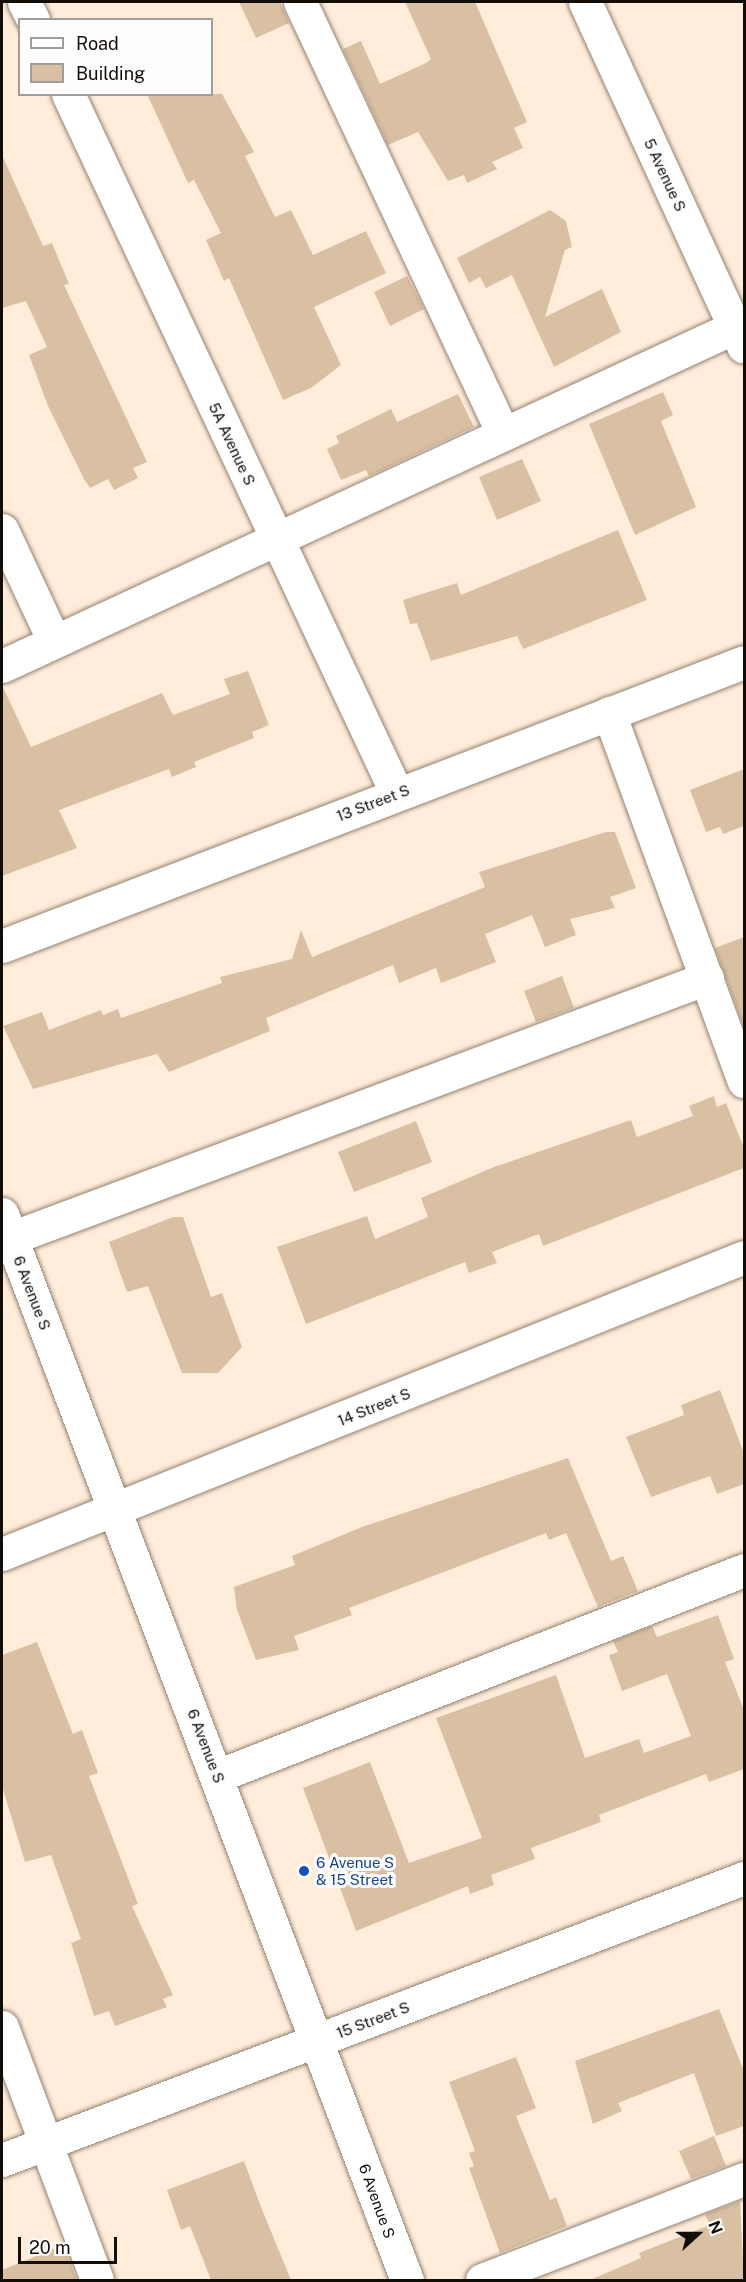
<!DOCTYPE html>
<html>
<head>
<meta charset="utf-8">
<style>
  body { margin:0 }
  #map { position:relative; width:746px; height:2282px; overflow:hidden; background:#ffecda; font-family:"Public Sans",sans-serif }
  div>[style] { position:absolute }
  .building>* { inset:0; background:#dac0a3 }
  .roads { filter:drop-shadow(0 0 2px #938272) drop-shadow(0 0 2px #938272) }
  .minor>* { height:33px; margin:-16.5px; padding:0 16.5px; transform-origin:16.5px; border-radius:16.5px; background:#fff }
  .major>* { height:33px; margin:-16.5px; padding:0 16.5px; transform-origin:16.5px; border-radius:16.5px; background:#fff }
  .dots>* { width:16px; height:16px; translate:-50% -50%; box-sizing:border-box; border:3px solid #fdfdfd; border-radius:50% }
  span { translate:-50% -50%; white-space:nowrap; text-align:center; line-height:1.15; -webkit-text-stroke:6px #fdfdfd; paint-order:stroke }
  .street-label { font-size:15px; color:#130d08 }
  .transit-label { font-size:15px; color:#164399 }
  .left { translate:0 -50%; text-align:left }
  .frame { position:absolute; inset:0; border:3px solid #130d08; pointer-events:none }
  .legend { position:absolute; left:18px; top:18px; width:195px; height:78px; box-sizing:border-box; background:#fdfdfd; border:2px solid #9f9d9b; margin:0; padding:8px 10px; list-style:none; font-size:18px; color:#130d08 }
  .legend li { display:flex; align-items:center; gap:12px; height:30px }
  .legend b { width:30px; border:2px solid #9f9d9b }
  .north { position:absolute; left:668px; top:2204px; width:60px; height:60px; -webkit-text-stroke:4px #fdfdfd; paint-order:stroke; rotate:69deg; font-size:16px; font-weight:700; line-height:24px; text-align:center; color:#130d08 }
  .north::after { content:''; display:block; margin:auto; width:21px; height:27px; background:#130d08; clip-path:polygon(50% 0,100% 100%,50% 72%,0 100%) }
  .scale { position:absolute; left:18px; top:2237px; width:99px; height:27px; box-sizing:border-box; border:3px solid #130d08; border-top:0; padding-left:8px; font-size:18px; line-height:21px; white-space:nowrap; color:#130d08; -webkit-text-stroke:4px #fdfdfd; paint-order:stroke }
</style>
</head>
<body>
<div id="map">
  <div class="building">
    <i style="clip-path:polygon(239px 2px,280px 2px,289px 23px,256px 38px)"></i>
    <i style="clip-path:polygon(405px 2px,475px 2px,527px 122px,514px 128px,523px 148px,492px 162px,497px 169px,467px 183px,464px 175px,448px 181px,418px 132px,388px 145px,343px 49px,361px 41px,380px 84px,426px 63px,431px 59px)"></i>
    <i style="clip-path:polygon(147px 94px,222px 94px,254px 152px,245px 156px,275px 217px,291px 210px,313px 255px,366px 231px,386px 273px,314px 307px,341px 365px,311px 388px,283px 400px,229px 278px,224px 281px,206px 240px,221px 233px,194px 180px,188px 183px)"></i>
    <i style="clip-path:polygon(2px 155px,43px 246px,52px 243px,69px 284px,64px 285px,147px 462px,133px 468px,138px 478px,114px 490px,108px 479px,90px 488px,84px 479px,48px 406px,29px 355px,47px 347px,26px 301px,2px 308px)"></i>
    <i style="clip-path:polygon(550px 210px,566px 221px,572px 247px,565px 250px,545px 317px,602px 289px,621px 332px,554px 367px,512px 275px,486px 288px,480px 277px,469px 283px,457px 258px)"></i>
    <i style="clip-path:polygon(407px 276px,424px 309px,390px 326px,374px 292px)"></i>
    <i style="clip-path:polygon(663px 392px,673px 415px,661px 421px,696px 507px,635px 535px,589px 424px)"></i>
    <i style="clip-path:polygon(458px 394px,474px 427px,369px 476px,366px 470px,341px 480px,327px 449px,339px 443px,336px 436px,391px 409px,397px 422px)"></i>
    <i style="clip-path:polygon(522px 459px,541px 501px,497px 520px,479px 477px)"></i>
    <i style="clip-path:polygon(618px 530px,647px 600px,523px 649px,517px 636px,431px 661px,417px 623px,410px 624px,403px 600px,457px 583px,461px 595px)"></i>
    <i style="clip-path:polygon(248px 671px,269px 725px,252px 732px,254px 738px,194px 762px,196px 767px,172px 777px,169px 769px,59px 810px,77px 848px,2px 876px,2px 685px,31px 747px,162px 693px,173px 715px,230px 694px,224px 679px)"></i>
    <i style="clip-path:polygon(744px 769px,744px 826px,723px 834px,720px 827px,706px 832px,690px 790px)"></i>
    <i style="clip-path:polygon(606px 832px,615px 832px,636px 888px,610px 897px,615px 908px,570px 919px,576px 935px,545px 947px,532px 915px,485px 934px,496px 962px,441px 983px,436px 968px,399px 983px,393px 965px,266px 1018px,270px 1031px,169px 1072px,157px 1054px,33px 1089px,3px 1026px,42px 1012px,49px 1030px,101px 1010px,103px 1015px,118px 1009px,121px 1018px,222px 983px,220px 977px,292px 959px,301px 930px,312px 957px,485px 887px,479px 872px)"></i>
    <i style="clip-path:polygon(744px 937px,744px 1028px,715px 948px)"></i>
    <i style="clip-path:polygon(562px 976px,574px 1008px,536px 1022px,524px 991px)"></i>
    <i style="clip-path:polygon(714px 1096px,717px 1107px,726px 1103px,744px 1148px,744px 1168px,543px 1246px,539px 1234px,492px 1252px,497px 1263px,469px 1273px,465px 1262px,306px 1324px,277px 1247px,367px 1216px,375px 1239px,428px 1217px,421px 1198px,494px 1167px,631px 1120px,637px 1137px,693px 1116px,689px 1106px)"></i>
    <i style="clip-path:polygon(416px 1121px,432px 1162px,354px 1192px,338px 1152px)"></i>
    <i style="clip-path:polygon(173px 1217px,183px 1217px,211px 1297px,222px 1293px,242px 1347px,218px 1373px,182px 1373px,148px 1286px,127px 1292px,109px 1242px)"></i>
    <i style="clip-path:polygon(720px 1390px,744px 1453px,744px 1484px,717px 1494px,710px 1476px,651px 1497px,626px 1437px,684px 1415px,681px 1405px)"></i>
    <i style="clip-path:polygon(568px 1458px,611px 1561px,623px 1556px,638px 1591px,598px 1607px,566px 1533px,549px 1540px,546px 1533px,349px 1608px,352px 1615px,294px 1636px,299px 1650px,256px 1660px,237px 1610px,234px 1587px,295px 1565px,292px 1556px,362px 1527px)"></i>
    <i style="clip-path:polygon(718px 1615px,734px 1659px,725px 1662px,744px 1710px,744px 1769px,709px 1782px,706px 1774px,599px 1815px,601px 1822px,531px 1848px,535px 1859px,491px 1875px,494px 1885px,470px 1894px,468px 1886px,356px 1931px,303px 1788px,370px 1762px,409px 1863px,482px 1838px,436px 1718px,556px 1675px,585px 1758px,639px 1739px,644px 1753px,691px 1736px,667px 1674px,622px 1691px,609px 1655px,618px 1652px,613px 1641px,652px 1626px,657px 1637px)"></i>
    <i style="clip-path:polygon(37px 1642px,73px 1734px,82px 1730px,98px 1773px,89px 1776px,138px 1904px,132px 1906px,173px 1995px,163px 1999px,167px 2007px,115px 2026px,109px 2011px,94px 2016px,71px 1943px,81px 1939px,51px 1855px,25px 1862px,2px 1786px,2px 1655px)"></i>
    <i style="clip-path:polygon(719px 2009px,744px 2071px,744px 2126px,716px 2136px,694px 2073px,618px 2103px,622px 2111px,593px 2124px,575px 2061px)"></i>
    <i style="clip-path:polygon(516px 2057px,536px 2108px,516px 2116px,550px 2200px,556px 2197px,567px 2226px,500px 2253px,469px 2168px,474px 2166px,469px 2153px,475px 2151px,449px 2082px)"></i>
    <i style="clip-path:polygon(714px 2136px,726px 2166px,691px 2179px,679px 2151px)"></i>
    <i style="clip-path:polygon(244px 2161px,261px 2207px,291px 2280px,211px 2280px,190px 2226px,181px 2230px,167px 2190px)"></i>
    <i style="clip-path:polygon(740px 2201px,744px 2280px,590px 2280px,641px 2258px,639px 2253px,710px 2225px,705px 2214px)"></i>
    <i style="clip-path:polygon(63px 2245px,77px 2280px,2px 2280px,2px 2270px)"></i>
  </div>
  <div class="roads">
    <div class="minor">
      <i style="left:24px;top:2px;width:20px;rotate:63deg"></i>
      <i style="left:300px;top:2px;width:477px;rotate:64.8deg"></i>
      <i style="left:585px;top:2px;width:379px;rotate:65.3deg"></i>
      <i style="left:68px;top:94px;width:773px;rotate:64.83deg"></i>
      <i style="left:2px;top:530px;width:123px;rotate:64.9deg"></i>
      <i style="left:2px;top:666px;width:808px;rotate:-24.82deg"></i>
      <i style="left:609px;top:713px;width:392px;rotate:69.9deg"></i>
      <i style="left:2px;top:946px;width:794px;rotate:-20.94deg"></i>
      <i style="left:11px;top:1238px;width:743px;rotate:-20.48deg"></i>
      <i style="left:2px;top:1554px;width:799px;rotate:-21.81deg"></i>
      <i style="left:217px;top:1776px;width:566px;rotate:-21.35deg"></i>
      <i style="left:2px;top:2027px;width:270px;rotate:69.4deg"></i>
      <i style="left:2px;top:2160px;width:794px;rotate:-20.81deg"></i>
      <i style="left:482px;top:2280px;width:281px;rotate:-21.1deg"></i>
    </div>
    <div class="major">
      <i style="left:2px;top:1214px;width:1140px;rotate:69.2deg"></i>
    </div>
  </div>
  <div class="dots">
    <i style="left:304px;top:1871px;background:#1a4fb4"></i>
  </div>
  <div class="street-label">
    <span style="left:665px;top:175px;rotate:65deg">5 Avenue S</span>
    <span style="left:232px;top:444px;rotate:65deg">5A Avenue S</span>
    <span style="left:373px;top:803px;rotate:-21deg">13 Street S</span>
    <span style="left:32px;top:1293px;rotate:69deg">6 Avenue S</span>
    <span style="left:374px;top:1407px;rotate:-22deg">14 Street S</span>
    <span style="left:206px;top:1746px;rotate:69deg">6 Avenue S</span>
    <span style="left:373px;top:2020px;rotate:-21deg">15 Street S</span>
    <span style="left:377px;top:2201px;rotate:70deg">6 Avenue S</span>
  </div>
  <div class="transit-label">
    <span class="left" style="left:316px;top:1871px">6 Avenue S<br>&amp; 15 Street</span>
  </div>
  <div class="frame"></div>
  <ul class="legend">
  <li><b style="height:8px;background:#fff"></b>Road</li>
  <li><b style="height:16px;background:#dac0a3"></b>Building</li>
  </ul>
  <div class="north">N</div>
  <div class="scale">20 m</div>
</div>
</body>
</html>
